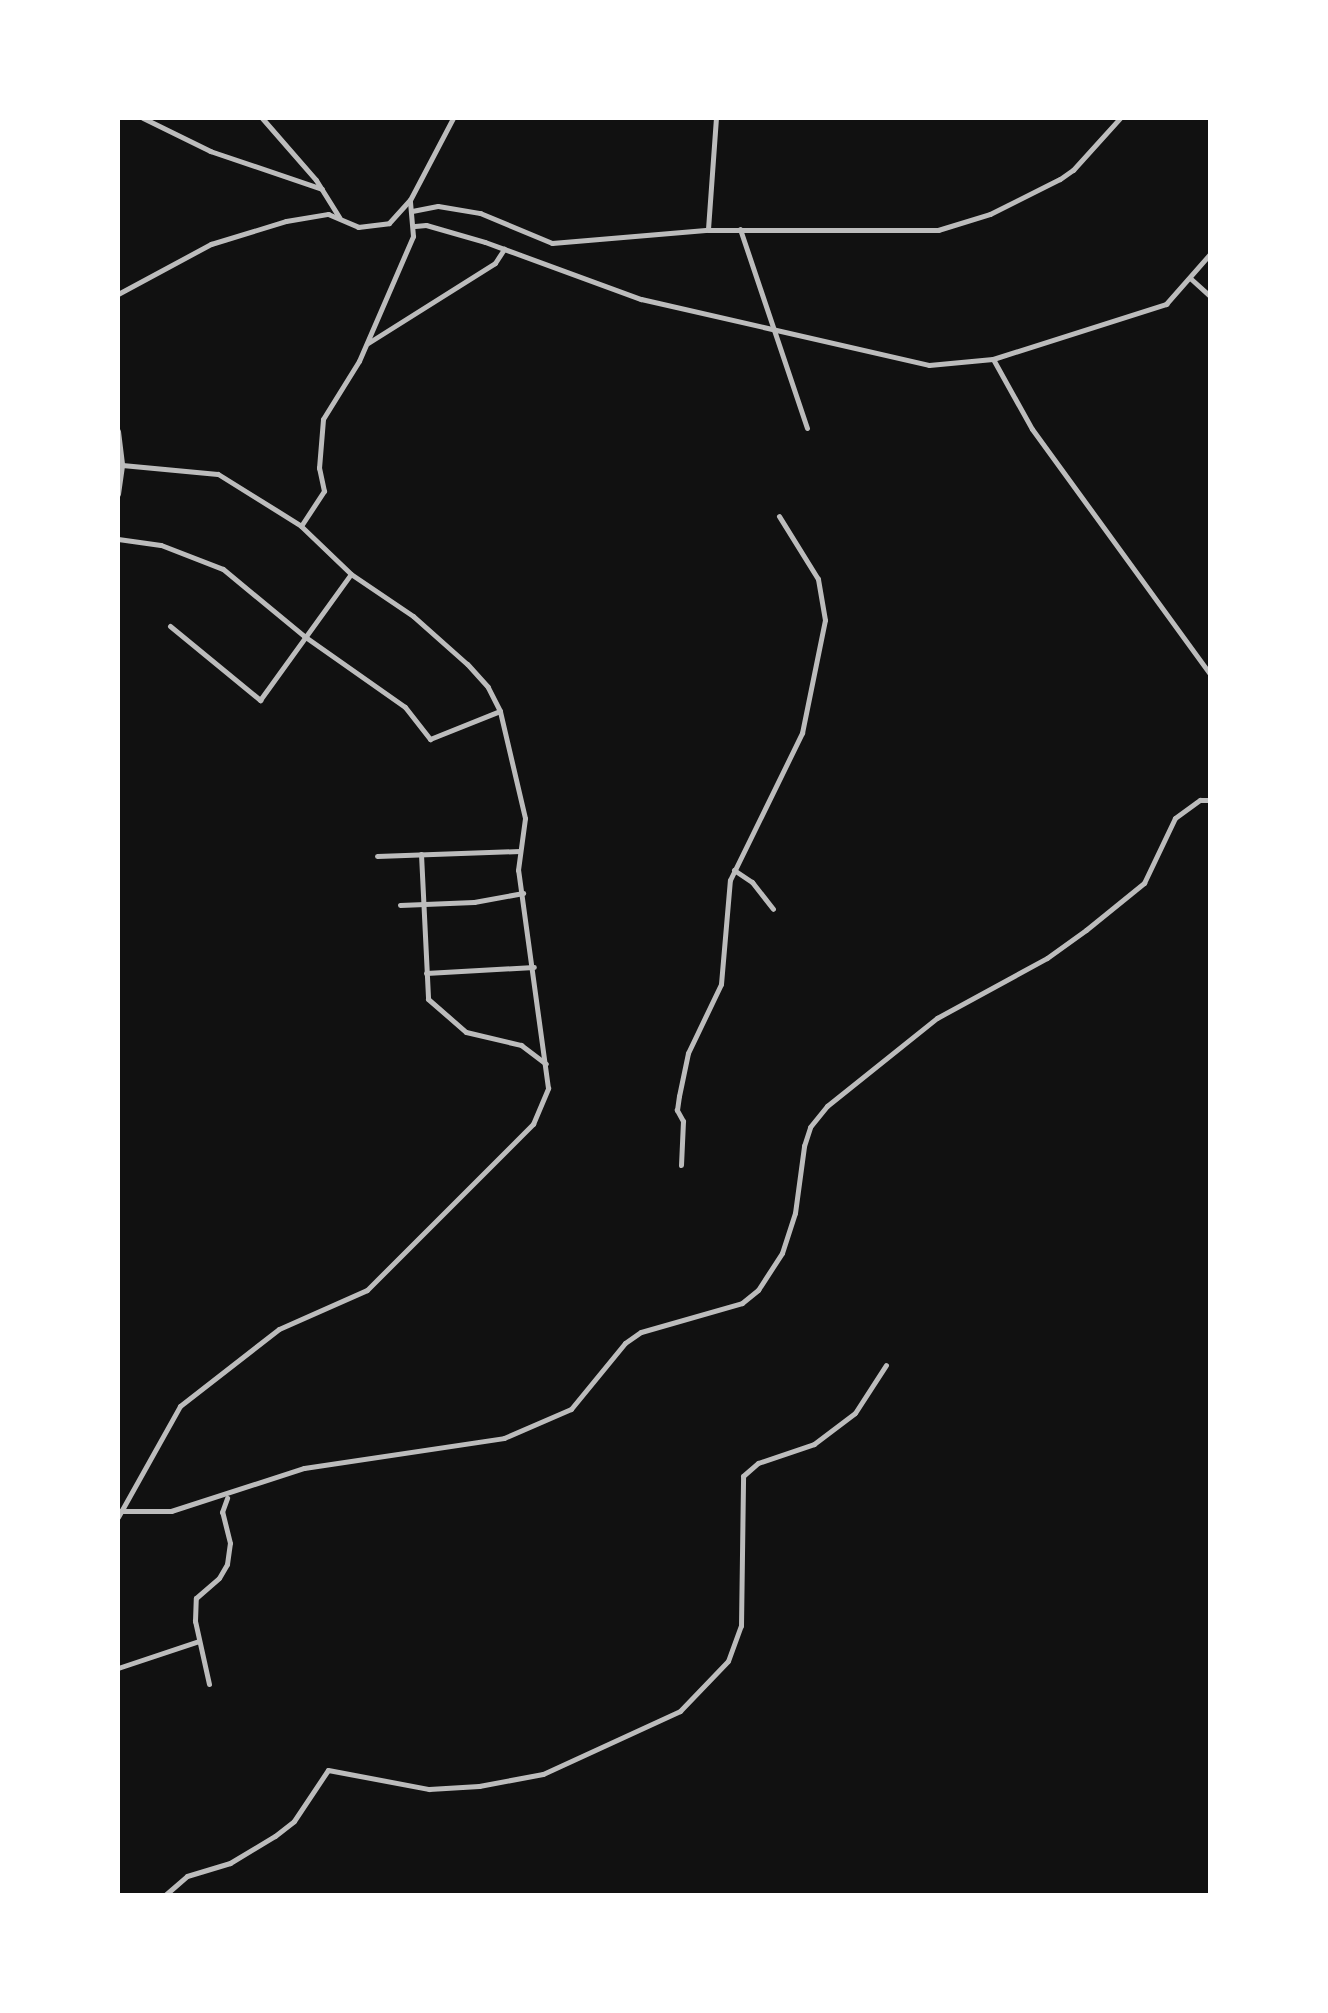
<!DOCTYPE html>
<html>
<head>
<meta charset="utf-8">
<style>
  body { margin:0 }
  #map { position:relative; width:1328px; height:2013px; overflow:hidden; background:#111; font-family:Ubuntu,sans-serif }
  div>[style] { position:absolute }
  .minor>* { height:5px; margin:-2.5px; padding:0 2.5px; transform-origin:2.5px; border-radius:2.5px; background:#bcbcbc }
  span { translate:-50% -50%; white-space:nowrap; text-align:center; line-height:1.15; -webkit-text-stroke:8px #fff; paint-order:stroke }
  .frame { position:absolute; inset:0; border:120px solid #fff; pointer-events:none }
</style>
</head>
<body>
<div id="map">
  <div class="minor">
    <i style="left:143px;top:118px;width:75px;rotate:26.2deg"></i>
    <i style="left:210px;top:151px;width:118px;rotate:18.7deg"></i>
    <i style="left:262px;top:118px;width:82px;rotate:48.9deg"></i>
    <i style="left:316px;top:180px;width:44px;rotate:58.1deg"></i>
    <i style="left:412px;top:211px;width:26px;rotate:-11deg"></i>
    <i style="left:438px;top:206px;width:43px;rotate:9.5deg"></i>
    <i style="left:480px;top:213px;width:78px;rotate:22.6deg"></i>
    <i style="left:552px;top:243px;width:157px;rotate:-4.8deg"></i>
    <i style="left:708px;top:230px;width:230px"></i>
    <i style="left:938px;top:230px;width:54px;rotate:-17.1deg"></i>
    <i style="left:990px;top:214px;width:78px;rotate:-26.6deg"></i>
    <i style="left:1060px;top:179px;width:16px;rotate:-35deg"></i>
    <i style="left:1073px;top:170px;width:70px;rotate:-47.9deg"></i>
    <i style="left:415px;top:226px;width:11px;rotate:-5deg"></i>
    <i style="left:426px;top:225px;width:61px;rotate:16.1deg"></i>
    <i style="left:485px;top:242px;width:166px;rotate:20.1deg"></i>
    <i style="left:641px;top:299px;width:295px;rotate:12.9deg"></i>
    <i style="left:929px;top:365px;width:64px;rotate:-5.4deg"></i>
    <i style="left:993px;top:359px;width:182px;rotate:-17.6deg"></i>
    <i style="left:1166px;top:304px;width:67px;rotate:-48.7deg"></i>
    <i style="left:708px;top:229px;width:111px;rotate:-85.9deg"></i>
    <i style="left:740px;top:229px;width:210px;rotate:71.4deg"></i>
    <i style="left:1190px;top:278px;width:27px;rotate:42deg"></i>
    <i style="left:118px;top:294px;width:106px;rotate:-28.3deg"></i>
    <i style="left:211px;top:244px;width:78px;rotate:-17deg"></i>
    <i style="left:286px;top:221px;width:43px;rotate:-9.5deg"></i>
    <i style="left:328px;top:214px;width:33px;rotate:23deg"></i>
    <i style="left:358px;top:227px;width:31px;rotate:-7deg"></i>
    <i style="left:389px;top:223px;width:31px;rotate:-48deg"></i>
    <i style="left:410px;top:200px;width:93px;rotate:-62.3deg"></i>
    <i style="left:368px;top:343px;width:150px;rotate:-32.2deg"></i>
    <i style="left:495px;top:263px;width:17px;rotate:-57deg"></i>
    <i style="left:993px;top:359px;width:80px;rotate:60.9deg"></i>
    <i style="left:1032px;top:429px;width:303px;rotate:54deg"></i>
    <i style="left:118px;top:431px;width:34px;rotate:83deg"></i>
    <i style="left:122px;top:465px;width:96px;rotate:5.4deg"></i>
    <i style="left:218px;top:474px;width:97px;rotate:31.9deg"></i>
    <i style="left:118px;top:494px;width:29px;rotate:-82deg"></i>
    <i style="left:118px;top:539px;width:43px;rotate:7.9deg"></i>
    <i style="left:161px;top:545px;width:66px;rotate:21.2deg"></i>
    <i style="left:223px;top:569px;width:105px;rotate:39.6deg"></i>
    <i style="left:304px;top:636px;width:123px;rotate:35.1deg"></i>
    <i style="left:405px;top:707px;width:41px;rotate:52deg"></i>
    <i style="left:430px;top:739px;width:75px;rotate:-21.8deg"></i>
    <i style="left:170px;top:626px;width:117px;rotate:39.4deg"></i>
    <i style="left:260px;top:700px;width:154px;rotate:-54.2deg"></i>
    <i style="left:421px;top:854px;width:145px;rotate:87.2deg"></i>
    <i style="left:428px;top:999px;width:50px;rotate:41deg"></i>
    <i style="left:466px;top:1032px;width:57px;rotate:13.3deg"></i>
    <i style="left:521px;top:1045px;width:31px;rotate:37deg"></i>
    <i style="left:377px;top:856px;width:143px;rotate:-2deg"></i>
    <i style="left:734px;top:870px;width:22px;rotate:34deg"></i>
    <i style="left:752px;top:882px;width:34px;rotate:52deg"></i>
    <i style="left:400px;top:905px;width:74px;rotate:-2.3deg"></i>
    <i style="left:474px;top:902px;width:50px;rotate:-10.4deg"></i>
    <i style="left:426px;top:973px;width:108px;rotate:-3.2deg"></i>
    <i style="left:681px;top:1165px;width:44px;rotate:-87.4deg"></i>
    <i style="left:683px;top:1121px;width:13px;rotate:-119deg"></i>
    <i style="left:677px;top:1110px;width:14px;rotate:-82deg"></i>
    <i style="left:679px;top:1096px;width:44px;rotate:-78.2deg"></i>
    <i style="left:688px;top:1053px;width:76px;rotate:-64.4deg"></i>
    <i style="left:721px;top:984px;width:104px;rotate:-85.1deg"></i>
    <i style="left:730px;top:880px;width:164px;rotate:-63.9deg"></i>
    <i style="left:802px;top:733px;width:115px;rotate:-78.5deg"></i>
    <i style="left:825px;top:620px;width:42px;rotate:-99.7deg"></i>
    <i style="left:818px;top:579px;width:74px;rotate:-121.8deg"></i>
    <i style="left:120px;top:1511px;width:51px"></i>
    <i style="left:171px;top:1511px;width:140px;rotate:-17.9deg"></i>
    <i style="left:304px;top:1468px;width:202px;rotate:-8.5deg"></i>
    <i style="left:504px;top:1438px;width:73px;rotate:-23.4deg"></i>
    <i style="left:571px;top:1409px;width:85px;rotate:-50.7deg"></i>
    <i style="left:625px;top:1343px;width:19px;rotate:-35deg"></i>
    <i style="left:641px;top:1332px;width:105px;rotate:-16deg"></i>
    <i style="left:742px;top:1303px;width:21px;rotate:-39deg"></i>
    <i style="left:758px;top:1290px;width:44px;rotate:-57deg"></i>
    <i style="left:782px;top:1253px;width:42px;rotate:-72deg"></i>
    <i style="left:795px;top:1213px;width:68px;rotate:-82.3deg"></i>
    <i style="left:804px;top:1146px;width:20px;rotate:-72deg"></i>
    <i style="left:810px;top:1127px;width:27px;rotate:-51deg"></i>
    <i style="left:827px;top:1106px;width:141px;rotate:-38.7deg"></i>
    <i style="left:937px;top:1018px;width:125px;rotate:-28.6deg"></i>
    <i style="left:1047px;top:958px;width:48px;rotate:-35.7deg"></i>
    <i style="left:1086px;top:930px;width:75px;rotate:-39deg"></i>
    <i style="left:1144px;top:883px;width:72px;rotate:-64.5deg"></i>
    <i style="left:1175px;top:818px;width:31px;rotate:-36deg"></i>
    <i style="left:1200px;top:800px;width:10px"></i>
    <i style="left:118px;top:1517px;width:127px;rotate:-60.8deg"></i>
    <i style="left:180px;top:1406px;width:125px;rotate:-37.9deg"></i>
    <i style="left:279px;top:1329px;width:96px;rotate:-23.9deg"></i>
    <i style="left:367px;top:1290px;width:235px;rotate:-45deg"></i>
    <i style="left:533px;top:1124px;width:39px;rotate:-67deg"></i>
    <i style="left:548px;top:1088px;width:220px;rotate:-97.8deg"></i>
    <i style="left:518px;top:870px;width:52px;rotate:-82.3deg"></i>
    <i style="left:525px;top:818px;width:110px;rotate:-103.2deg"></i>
    <i style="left:500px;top:711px;width:27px;rotate:-117deg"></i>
    <i style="left:488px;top:687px;width:31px;rotate:-132deg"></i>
    <i style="left:467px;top:664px;width:72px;rotate:-138.4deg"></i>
    <i style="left:413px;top:616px;width:75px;rotate:-145.9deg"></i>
    <i style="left:351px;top:574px;width:69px;rotate:-136.2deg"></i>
    <i style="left:301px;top:526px;width:42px;rotate:-56.7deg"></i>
    <i style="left:324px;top:491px;width:24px;rotate:-102deg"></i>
    <i style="left:319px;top:468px;width:49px;rotate:-85.3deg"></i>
    <i style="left:323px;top:419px;width:68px;rotate:-58.2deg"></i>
    <i style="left:359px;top:361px;width:136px;rotate:-66.6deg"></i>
    <i style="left:413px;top:236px;width:36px;rotate:-95deg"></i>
    <i style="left:118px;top:1668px;width:85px;rotate:-18.4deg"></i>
    <i style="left:209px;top:1684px;width:65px;rotate:-102.5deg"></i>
    <i style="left:195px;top:1621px;width:23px;rotate:-88deg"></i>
    <i style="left:196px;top:1598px;width:30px;rotate:-41deg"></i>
    <i style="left:219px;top:1578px;width:16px;rotate:-60deg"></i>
    <i style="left:227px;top:1564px;width:21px;rotate:-82deg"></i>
    <i style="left:230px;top:1543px;width:32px;rotate:-104deg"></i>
    <i style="left:222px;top:1512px;width:15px;rotate:-70deg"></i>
    <i style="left:164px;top:1896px;width:30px;rotate:-41deg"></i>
    <i style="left:187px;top:1876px;width:45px;rotate:-16.8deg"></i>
    <i style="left:230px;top:1863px;width:52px;rotate:-31deg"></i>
    <i style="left:275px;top:1836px;width:24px;rotate:-38deg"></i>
    <i style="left:294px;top:1821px;width:61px;rotate:-56.3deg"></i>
    <i style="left:328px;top:1770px;width:103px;rotate:10.7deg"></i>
    <i style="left:429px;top:1789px;width:50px;rotate:-3.4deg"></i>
    <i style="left:479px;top:1786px;width:65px;rotate:-10.6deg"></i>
    <i style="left:543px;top:1774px;width:151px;rotate:-24.7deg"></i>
    <i style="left:680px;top:1711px;width:69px;rotate:-46.2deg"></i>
    <i style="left:728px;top:1661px;width:37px;rotate:-70deg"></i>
    <i style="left:741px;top:1626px;width:150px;rotate:-89.2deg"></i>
    <i style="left:743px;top:1476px;width:20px;rotate:-41deg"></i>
    <i style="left:758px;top:1463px;width:59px;rotate:-18.7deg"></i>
    <i style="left:814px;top:1444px;width:51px;rotate:-37.1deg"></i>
    <i style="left:855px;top:1413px;width:57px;rotate:-57.1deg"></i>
  </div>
  <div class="frame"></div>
</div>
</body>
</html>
